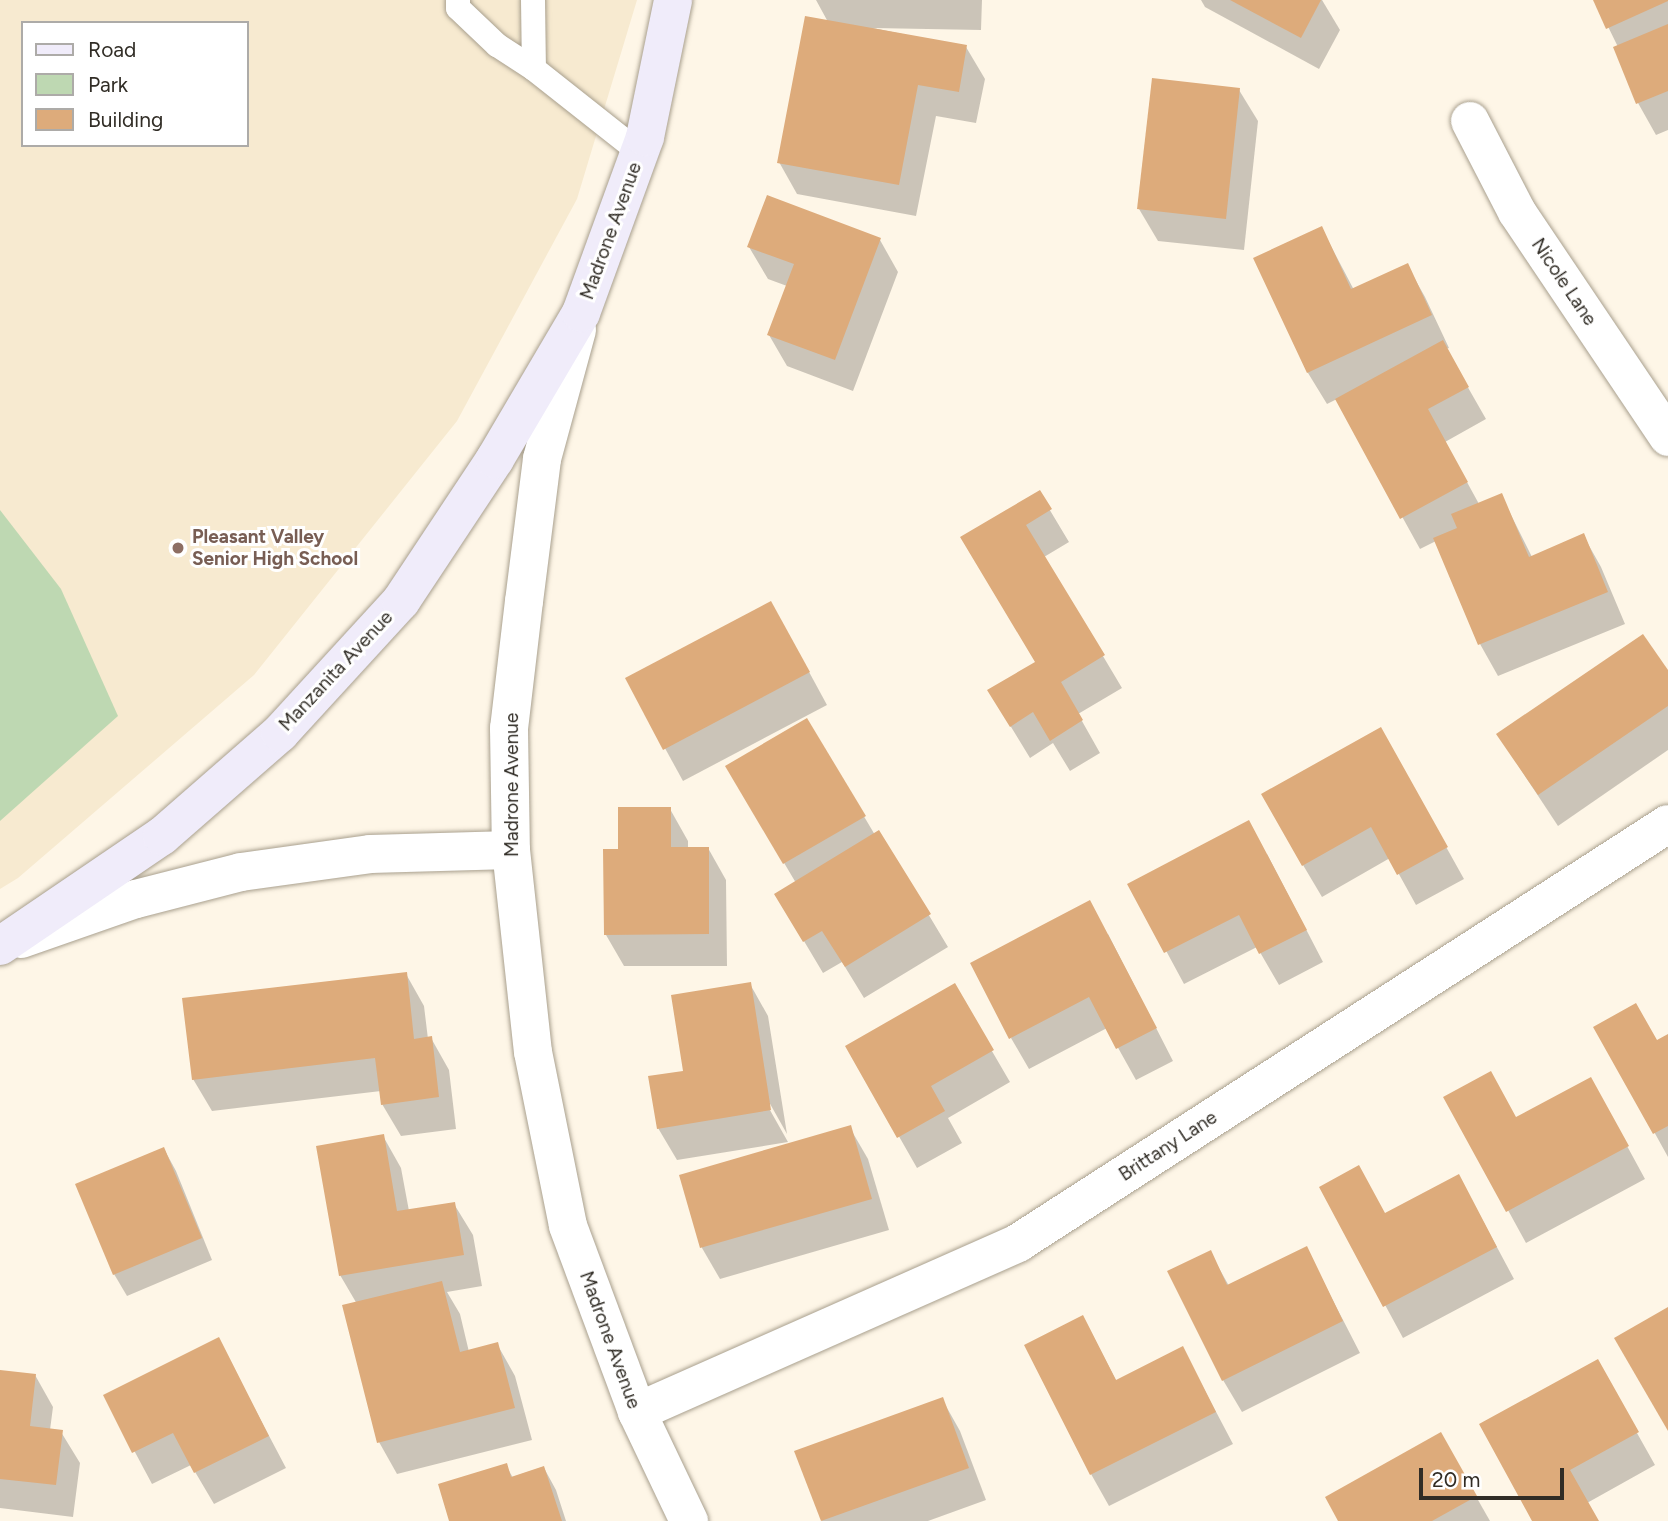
<!DOCTYPE html>
<html>
<head>
<meta charset="utf-8">
<style>
  body { margin:0 }
  #map { position:relative; width:1668px; height:1521px; overflow:hidden; background:#fef6e7; font-family:Figtree,sans-serif }
  div>[style] { position:absolute }
  .built>* { inset:0; background:#f7ead0 }
  .green>* { inset:0; background:#bed8b2 }
  .shadow>* { inset:0; background:#0003 }
  .building>* { inset:0; background:#ddab7b }
  .roads { filter:drop-shadow(0 0 2px #a9a08e) drop-shadow(0 0 2px #a9a08e) }
  .lane>* { height:24px; margin:-12px; padding:0 12px; transform-origin:12px; border-radius:12px; background:#fff }
  .street>* { height:38px; margin:-19px; padding:0 19px; transform-origin:19px; border-radius:19px; background:#fff }
  .secondary>* { height:38px; margin:-19px; padding:0 19px; transform-origin:19px; border-radius:19px; background:#f0ecfa }
  .dots>* { width:19px; height:19px; translate:-50% -50%; box-sizing:border-box; border:4px solid #fff; border-radius:50% }
  span { translate:-50% -50%; white-space:nowrap; text-align:center; line-height:1.15; -webkit-text-stroke:6px #fff; paint-order:stroke }
  .street-label { font-size:19px; color:#312d26 }
  .education-label { font-size:19px; color:#785e54; font-weight:700 }
  .left { translate:0 -50%; text-align:left }
  .legend { position:absolute; left:21px; top:21px; width:228px; height:126px; box-sizing:border-box; background:#fff; border:2px solid #adaba8; margin:0; padding:9px 12px; list-style:none; font-size:21px; color:#312d26 }
  .legend li { display:flex; align-items:center; gap:14px; height:35px }
  .legend b { width:35px; border:2px solid #adaba8 }
  .scale { position:absolute; left:1419px; top:1468px; width:145px; height:32px; box-sizing:border-box; border:4px solid #312d26; border-top:0; padding-left:9px; font-size:21px; line-height:24px; white-space:nowrap; color:#312d26; -webkit-text-stroke:5px #fff; paint-order:stroke }
</style>
</head>
<body>
<div id="map">
  <div class="built">
    <i style="clip-path:polygon(evenodd,0 0,637px 0,577px 199px,457px 421px,254px 675px,18px 878px,0 889px,0 0,23px 23px,247px 23px,247px 145px,23px 145px,23px 23px)"></i>
  </div>
  <div class="green">
    <i style="clip-path:polygon(0 510px,61px 589px,118px 716px,0 821px)"></i>
  </div>
  <div class="shadow">
    <i style="clip-path:polygon(816px 0,982px 0,981px 30px,873px 28px,966px 47px,985px 79px,976px 123px,936px 116px,916px 216px,797px 194px,779px 162px,828px 22px)"></i>
    <i style="clip-path:polygon(1201px 0,1322px 0,1340px 30px,1319px 69px,1205px 7px)"></i>
    <i style="clip-path:polygon(1595px 0,1668px 0,1668px 130px,1656px 135px,1638px 103px,1615px 48px,1618px 47px)"></i>
    <i style="clip-path:polygon(1239px 90px,1258px 121px,1244px 250px,1158px 241px,1139px 209px)"></i>
    <i style="clip-path:polygon(1322px 229px,1354px 290px,1407px 265px,1425px 297px,1449px 348px,1446px 349px,1486px 419px,1445px 442px,1479px 504px,1501px 495px,1532px 557px,1583px 535px,1601px 567px,1625px 624px,1498px 676px,1480px 644px,1436px 541px,1420px 549px,1337px 399px,1327px 404px,1308px 373px,1256px 258px)"></i>
    <i style="clip-path:polygon(880px 240px,898px 272px,853px 391px,787px 366px,769px 335px,787px 286px,768px 279px,749px 247px)"></i>
    <i style="clip-path:polygon(1039px 492px,1069px 542px,1044px 557px,1122px 688px,1078px 714px,1100px 753px,1070px 771px,1053px 743px,1030px 758px,1008px 722px,1037px 663px,981px 569px)"></i>
    <i style="clip-path:polygon(789px 635px,827px 705px,683px 781px,627px 679px)"></i>
    <i style="clip-path:polygon(1668px 673px,1668px 750px,1558px 826px,1498px 735px)"></i>
    <i style="clip-path:polygon(807px 720px,875px 835px,879px 832px,948px 947px,864px 998px,842px 962px,823px 973px,795px 926px,796px 883px,727px 767px)"></i>
    <i style="clip-path:polygon(1397px 759px,1464px 879px,1416px 905px,1390px 858px,1322px 897px,1303px 865px)"></i>
    <i style="clip-path:polygon(670px 809px,688px 841px,688px 848px,708px 848px,726px 880px,727px 966px,624px 966px,606px 935px,620px 851px)"></i>
    <i style="clip-path:polygon(1267px 854px,1323px 962px,1279px 985px,1257px 947px,1184px 984px,1130px 884px)"></i>
    <i style="clip-path:polygon(1108px 934px,1173px 1061px,1136px 1080px,1107px 1028px,1029px 1069px,1011px 1038px)"></i>
    <i style="clip-path:polygon(406px 974px,424px 1006px,428px 1039px,431px 1038px,449px 1070px,456px 1129px,401px 1136px,382px 1104px,381px 1091px,212px 1111px,193px 1079px)"></i>
    <i style="clip-path:polygon(750px 984px,768px 1016px,787px 1134px,769px 1102px,766px 1103px,788px 1142px,677px 1160px,658px 1128px,685px 1072px)"></i>
    <i style="clip-path:polygon(954px 986px,1010px 1082px,948px 1118px,962px 1143px,917px 1168px,848px 1047px)"></i>
    <i style="clip-path:polygon(1596px 1027px,1657px 1043px,1668px 1036px,1668px 1157px)"></i>
    <i style="clip-path:polygon(1446px 1097px,1516px 1119px,1608px 1111px,1645px 1179px,1526px 1243px)"></i>
    <i style="clip-path:polygon(850px 1128px,868px 1159px,889px 1230px,720px 1279px,702px 1248px,681px 1176px)"></i>
    <i style="clip-path:polygon(383px 1136px,401px 1168px,409px 1211px,454px 1204px,473px 1235px,482px 1286px,447px 1292px,460px 1314px,469px 1352px,497px 1344px,515px 1376px,532px 1440px,397px 1474px,379px 1442px,357px 1304px,340px 1275px)"></i>
    <i style="clip-path:polygon(164px 1149px,176px 1171px,212px 1260px,127px 1296px,114px 1274px)"></i>
    <i style="clip-path:polygon(1321px 1187px,1385px 1215px,1476px 1208px,1514px 1279px,1403px 1338px)"></i>
    <i style="clip-path:polygon(1306px 1248px,1360px 1353px,1242px 1412px,1223px 1380px,1210px 1252px,1229px 1286px)"></i>
    <i style="clip-path:polygon(1083px 1317px,1117px 1382px,1183px 1349px,1233px 1444px,1109px 1506px,1091px 1474px)"></i>
    <i style="clip-path:polygon(218px 1339px,286px 1468px,214px 1504px,191px 1465px,152px 1484px,105px 1396px)"></i>
    <i style="clip-path:polygon(1597px 1362px,1655px 1465px,1587px 1503px,1597px 1521px,1534px 1521px)"></i>
    <i style="clip-path:polygon(0 1371px,35px 1375px,53px 1407px,50px 1430px,61px 1432px,80px 1463px,73px 1517px,0 1508px)"></i>
    <i style="clip-path:polygon(942px 1399px,960px 1431px,986px 1500px,928px 1521px,822px 1521px,797px 1452px)"></i>
    <i style="clip-path:polygon(1441px 1435px,1490px 1521px,1340px 1521px)"></i>
    <i style="clip-path:polygon(506px 1465px,513px 1478px,544px 1468px,556px 1490px,566px 1521px,451px 1521px)"></i>
  </div>
  <div class="building">
    <i style="clip-path:polygon(1230px 0,1321px 0,1301px 38px)"></i>
    <i style="clip-path:polygon(1593px 0,1668px 0,1668px 1px,1606px 29px)"></i>
    <i style="clip-path:polygon(805px 16px,967px 45px,959px 92px,918px 85px,899px 185px,777px 163px)"></i>
    <i style="clip-path:polygon(1668px 24px,1668px 91px,1636px 104px,1613px 47px)"></i>
    <i style="clip-path:polygon(1152px 78px,1240px 88px,1226px 219px,1137px 209px)"></i>
    <i style="clip-path:polygon(767px 195px,881px 238px,835px 360px,767px 335px,794px 264px,747px 247px)"></i>
    <i style="clip-path:polygon(1322px 226px,1351px 289px,1408px 263px,1432px 315px,1307px 373px,1253px 258px)"></i>
    <i style="clip-path:polygon(1443px 340px,1469px 387px,1428px 409px,1468px 482px,1400px 519px,1335px 399px)"></i>
    <i style="clip-path:polygon(1040px 490px,1052px 509px,1026px 525px,1105px 655px,1061px 682px,1083px 720px,1050px 741px,1033px 712px,1010px 727px,987px 690px,1035px 662px,960px 537px)"></i>
    <i style="clip-path:polygon(1502px 493px,1529px 557px,1584px 533px,1608px 592px,1478px 645px,1433px 538px,1457px 528px,1451px 514px)"></i>
    <i style="clip-path:polygon(771px 601px,810px 672px,663px 750px,625px 678px)"></i>
    <i style="clip-path:polygon(1643px 634px,1668px 670px,1668px 706px,1538px 795px,1496px 734px)"></i>
    <i style="clip-path:polygon(807px 718px,866px 816px,783px 864px,725px 766px)"></i>
    <i style="clip-path:polygon(1381px 727px,1448px 847px,1397px 875px,1371px 827px,1302px 866px,1261px 794px)"></i>
    <i style="clip-path:polygon(618px 807px,671px 807px,671px 847px,709px 847px,709px 934px,604px 935px,603px 849px,618px 849px)"></i>
    <i style="clip-path:polygon(1249px 820px,1307px 930px,1259px 954px,1239px 915px,1164px 953px,1127px 884px)"></i>
    <i style="clip-path:polygon(879px 830px,931px 914px,845px 967px,822px 931px,803px 942px,774px 894px)"></i>
    <i style="clip-path:polygon(1090px 900px,1157px 1028px,1116px 1049px,1089px 997px,1009px 1039px,970px 963px)"></i>
    <i style="clip-path:polygon(407px 972px,414px 1039px,432px 1036px,439px 1097px,381px 1105px,375px 1058px,192px 1080px,182px 998px)"></i>
    <i style="clip-path:polygon(751px 982px,771px 1110px,657px 1129px,648px 1076px,683px 1071px,671px 995px)"></i>
    <i style="clip-path:polygon(955px 983px,994px 1050px,931px 1086px,945px 1111px,897px 1138px,845px 1046px)"></i>
    <i style="clip-path:polygon(1636px 1003px,1657px 1040px,1668px 1034px,1668px 1126px,1653px 1134px,1593px 1027px)"></i>
    <i style="clip-path:polygon(1491px 1071px,1516px 1117px,1591px 1077px,1629px 1146px,1506px 1212px,1443px 1097px)"></i>
    <i style="clip-path:polygon(851px 1125px,872px 1199px,700px 1248px,679px 1175px)"></i>
    <i style="clip-path:polygon(384px 1134px,397px 1211px,455px 1202px,464px 1255px,339px 1276px,316px 1146px)"></i>
    <i style="clip-path:polygon(164px 1147px,202px 1238px,113px 1275px,75px 1184px)"></i>
    <i style="clip-path:polygon(1359px 1165px,1385px 1213px,1459px 1174px,1497px 1247px,1383px 1307px,1319px 1187px)"></i>
    <i style="clip-path:polygon(1307px 1246px,1343px 1321px,1222px 1381px,1167px 1271px,1211px 1250px,1227px 1285px)"></i>
    <i style="clip-path:polygon(442px 1281px,460px 1352px,498px 1342px,515px 1408px,377px 1443px,342px 1305px)"></i>
    <i style="clip-path:polygon(1668px 1307px,1668px 1431px,1614px 1338px)"></i>
    <i style="clip-path:polygon(1083px 1315px,1116px 1380px,1183px 1346px,1216px 1412px,1090px 1475px,1024px 1345px)"></i>
    <i style="clip-path:polygon(219px 1337px,269px 1436px,194px 1473px,173px 1433px,132px 1453px,103px 1395px)"></i>
    <i style="clip-path:polygon(1598px 1359px,1639px 1432px,1570px 1470px,1599px 1521px,1532px 1521px,1479px 1424px)"></i>
    <i style="clip-path:polygon(0 1370px,36px 1374px,30px 1426px,63px 1430px,56px 1485px,0 1479px)"></i>
    <i style="clip-path:polygon(943px 1397px,969px 1468px,821px 1521px,794px 1451px)"></i>
    <i style="clip-path:polygon(1441px 1432px,1477px 1496px,1432px 1521px,1338px 1521px,1325px 1497px)"></i>
    <i style="clip-path:polygon(507px 1463px,511px 1477px,544px 1466px,562px 1521px,449px 1521px,438px 1484px)"></i>
  </div>
  <div class="roads">
    <div class="lane">
      <i style="left:458px;top:0;width:8px;rotate:90deg"></i>
      <i style="left:458px;top:8px;width:54px;rotate:43.5deg"></i>
      <i style="left:497px;top:45px;width:44px;rotate:33deg"></i>
      <i style="left:534px;top:69px;width:134px;rotate:38.3deg"></i>
      <i style="left:533px;top:0;width:69px;rotate:89.2deg"></i>
    </div>
    <div class="street">
      <i style="left:1470px;top:121px;width:102px;rotate:62.7deg"></i>
      <i style="left:1517px;top:212px;width:271px;rotate:56.1deg"></i>
      <i style="left:577px;top:330px;width:134px;rotate:105.2deg"></i>
      <i style="left:542px;top:459px;width:143px;rotate:97.2deg"></i>
      <i style="left:524px;top:601px;width:128px;rotate:96.7deg"></i>
      <i style="left:509px;top:728px;width:122px;rotate:89.1deg"></i>
      <i style="left:511px;top:850px;width:203px;rotate:83.8deg"></i>
      <i style="left:533px;top:1052px;width:177px;rotate:78.6deg"></i>
      <i style="left:568px;top:1226px;width:198px;rotate:69.6deg"></i>
      <i style="left:637px;top:1412px;width:121px;rotate:64.5deg"></i>
      <i style="left:21px;top:939px;width:122px;rotate:-19.2deg"></i>
      <i style="left:136px;top:899px;width:108px;rotate:-14.4deg"></i>
      <i style="left:241px;top:872px;width:130px;rotate:-7.9deg"></i>
      <i style="left:370px;top:854px;width:141px;rotate:-1.6deg"></i>
      <i style="left:637px;top:1412px;width:417px;rotate:-23.9deg"></i>
      <i style="left:1018px;top:1243px;width:773px;rotate:-32.81deg"></i>
    </div>
    <div class="secondary">
      <i style="left:0;top:946px;width:196px;rotate:-34.2deg"></i>
      <i style="left:162px;top:836px;width:157px;rotate:-41.1deg"></i>
      <i style="left:280px;top:733px;width:179px;rotate:-47.5deg"></i>
      <i style="left:401px;top:601px;width:170px;rotate:-56.5deg"></i>
      <i style="left:495px;top:459px;width:169px;rotate:-59.5deg"></i>
      <i style="left:581px;top:313px;width:187px;rotate:-70deg"></i>
      <i style="left:645px;top:137px;width:140px;rotate:-78.4deg"></i>
    </div>
  </div>
  <div class="dots">
    <i style="left:178px;top:548px;background:#8d6e63"></i>
  </div>
  <div class="street-label">
    <span style="left:611px;top:231px;rotate:-70deg">Madrone Avenue</span>
    <span style="left:1564px;top:282px;rotate:56deg">Nicole Lane</span>
    <span style="left:336px;top:671px;rotate:-47deg">Manzanita Avenue</span>
    <span style="left:512px;top:785px;rotate:-90deg">Madrone Avenue</span>
    <span style="left:1168px;top:1146px;rotate:-33deg">Brittany Lane</span>
    <span style="left:610px;top:1340px;rotate:70deg">Madrone Avenue</span>
  </div>
  <div class="education-label">
    <span class="left" style="left:192px;top:548px">Pleasant Valley<br>Senior High School</span>
  </div>
  <ul class="legend">
  <li><b style="height:9px;background:#f0ecfa"></b>Road</li>
  <li><b style="height:19px;background:#bed8b2"></b>Park</li>
  <li><b style="height:19px;background:#ddab7b"></b>Building</li>
  </ul>
  <div class="scale">20 m</div>
</div>
</body>
</html>
